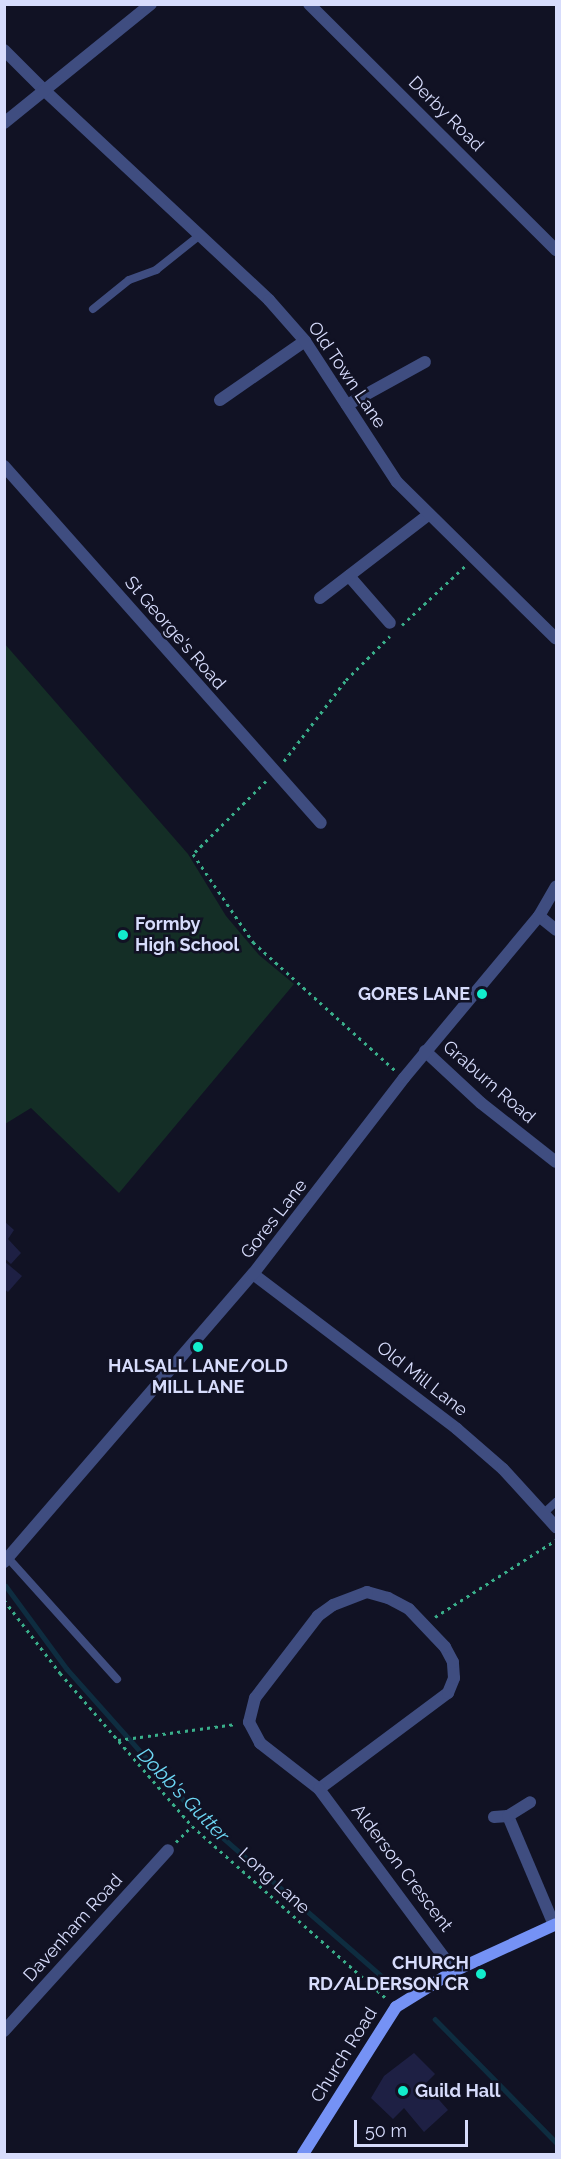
<!DOCTYPE html>
<html>
<head>
<meta charset="utf-8">
<style>
  body { margin:0 }
  #map { position:relative; width:561px; height:2159px; overflow:hidden; background:#111224; font-family:Raleway,sans-serif }
  div>[style] { position:absolute }
  .green>* { inset:0; background:#142e26 }
  .stream>* { height:4.5px; margin:-2.25px; padding:0 2.25px; transform-origin:2.25px; border-radius:2.25px; background:#0e2d40 }
  .building>* { inset:0; background:#1e2044 }
  .path>* { height:3px; margin-top:-1.5px; transform-origin:0; background:repeating-linear-gradient(90deg,#39ae8a 0 3px,transparent 0 7.5px) }
  .service>* { height:8px; margin:-4px; padding:0 4px; transform-origin:4px; border-radius:4px; background:#3f4d80 }
  .minor>* { height:12px; margin:-6px; padding:0 6px; transform-origin:6px; border-radius:6px; background:#3f4d80 }
  .tertiary>* { height:12px; margin:-6px; padding:0 6px; transform-origin:6px; border-radius:6px; background:#3f4d80 }
  .secondary>* { height:12px; margin:-6px; padding:0 6px; transform-origin:6px; border-radius:6px; background:#7592f5 }
  .dots>* { width:16px; height:16px; translate:-50% -50%; box-sizing:border-box; border:3px solid #111224; border-radius:50% }
  span { translate:-50% -50%; white-space:nowrap; text-align:center; line-height:1.15; -webkit-text-stroke:5px #111224; paint-order:stroke }
  .street-label { font-size:18px; color:#d7dcfc }
  .poi-label { font-size:18px; color:#d7dcfc; font-weight:700 }
  .left { translate:0 -50%; text-align:left }
  .right { translate:-100% -50%; text-align:right }
  .water-label { font-size:20px; color:#6dd7f4; font-style:italic }
  .frame { position:absolute; inset:0; border:6px solid #d7dcfc; pointer-events:none }
  .scale { position:absolute; left:354px; top:2120px; width:114px; height:27px; box-sizing:border-box; border:3px solid #d7dcfc; border-top:0; padding-left:8px; font-size:18px; line-height:21px; white-space:nowrap; color:#d7dcfc; -webkit-text-stroke:4px #111224; paint-order:stroke }
</style>
</head>
<body>
<div id="map">
  <div class="green">
    <i style="clip-path:polygon(4px 643px,188px 854px,226px 916px,259px 955px,294px 984px,119px 1193px,31px 1108px,5px 1124px)"></i>
  </div>
  <div class="stream">
    <i style="left:6px;top:1586px;width:103px;rotate:53.7deg"></i>
    <i style="left:67px;top:1669px;width:195px;rotate:48.3deg"></i>
    <i style="left:197px;top:1815px;width:249px;rotate:41.1deg"></i>
    <i style="left:435px;top:2019px;width:173px;rotate:45.5deg"></i>
  </div>
  <div class="building">
    <i style="clip-path:polygon(4px 1221px,14px 1230px,8px 1239px,21px 1253px,11px 1264px,4px 1258px)"></i>
    <i style="clip-path:polygon(4px 1261px,22px 1276px,8px 1292px,4px 1289px)"></i>
    <i style="clip-path:polygon(414px 2053px,435px 2074px,425px 2084px,448px 2110px,424px 2132px,404px 2108px,393px 2119px,371px 2098px,384px 2076px)"></i>
  </div>
  <div class="path">
    <i style="left:402px;top:625px;width:86px;rotate:-43.1deg"></i>
    <i style="left:284px;top:761px;width:102px;rotate:-52.6deg"></i>
    <i style="left:346px;top:680px;width:62px;rotate:-45deg"></i>
    <i style="left:266px;top:781px;width:103px;rotate:135deg"></i>
    <i style="left:193px;top:854px;width:107px;rotate:55.7deg"></i>
    <i style="left:253px;top:942px;width:193px;rotate:42.1deg"></i>
    <i style="left:4px;top:1600px;width:92px;rotate:52.5deg"></i>
    <i style="left:60px;top:1673px;width:202px;rotate:49.2deg"></i>
    <i style="left:192px;top:1826px;width:259px;rotate:41.6deg"></i>
    <i style="left:435px;top:1617px;width:143px;rotate:-32.5deg"></i>
    <i style="left:118px;top:1740px;width:119px;rotate:-7.7deg"></i>
    <i style="left:176px;top:1842px;width:23px;rotate:-45deg"></i>
  </div>
  <div class="service">
    <i style="left:93px;top:309px;width:46px;rotate:-38.9deg"></i>
    <i style="left:129px;top:280px;width:29px;rotate:-20deg"></i>
    <i style="left:156px;top:270px;width:56px;rotate:-38.5deg"></i>
    <i style="left:544px;top:1513px;width:16px;rotate:-43deg"></i>
    <i style="left:8px;top:1558px;width:163px;rotate:48deg"></i>
  </div>
  <div class="minor">
    <i style="left:309px;top:4px;width:349px;rotate:44.9deg"></i>
    <i style="left:4px;top:50px;width:57px;rotate:45deg"></i>
    <i style="left:220px;top:400px;width:103px;rotate:-34.8deg"></i>
    <i style="left:347px;top:405px;width:89px;rotate:-28.9deg"></i>
    <i style="left:4px;top:466px;width:477px;rotate:48.4deg"></i>
    <i style="left:349px;top:576px;width:62px;rotate:48.9deg"></i>
    <i style="left:320px;top:598px;width:135px;rotate:-37.5deg"></i>
    <i style="left:539px;top:916px;width:22px;rotate:39deg"></i>
    <i style="left:425px;top:1051px;width:76px;rotate:42.9deg"></i>
    <i style="left:481px;top:1103px;width:95px;rotate:38.2deg"></i>
    <i style="left:253px;top:1274px;width:256px;rotate:37.2deg"></i>
    <i style="left:457px;top:1429px;width:61px;rotate:41deg"></i>
    <i style="left:503px;top:1469px;width:79px;rotate:47.6deg"></i>
    <i style="left:319px;top:1789px;width:161px;rotate:-36.7deg"></i>
    <i style="left:448px;top:1693px;width:16px;rotate:-68deg"></i>
    <i style="left:454px;top:1678px;width:16px;rotate:-94deg"></i>
    <i style="left:453px;top:1662px;width:17px;rotate:-118deg"></i>
    <i style="left:445px;top:1647px;width:52px;rotate:-133.5deg"></i>
    <i style="left:409px;top:1609px;width:24px;rotate:-152deg"></i>
    <i style="left:388px;top:1598px;width:22px;rotate:-164deg"></i>
    <i style="left:367px;top:1592px;width:36px;rotate:159deg"></i>
    <i style="left:333px;top:1605px;width:19px;rotate:144deg"></i>
    <i style="left:318px;top:1616px;width:103px;rotate:127.5deg"></i>
    <i style="left:255px;top:1698px;width:25px;rotate:104deg"></i>
    <i style="left:249px;top:1722px;width:24px;rotate:62deg"></i>
    <i style="left:260px;top:1743px;width:75px;rotate:37.9deg"></i>
    <i style="left:319px;top:1789px;width:227px;rotate:53.4deg"></i>
    <i style="left:508px;top:1816px;width:118px;rotate:67.1deg"></i>
    <i style="left:494px;top:1817px;width:14px;rotate:-4deg"></i>
    <i style="left:508px;top:1816px;width:26px;rotate:-32deg"></i>
    <i style="left:4px;top:2031px;width:244px;rotate:-47.8deg"></i>
  </div>
  <div class="tertiary">
    <i style="left:44px;top:90px;width:308px;rotate:43deg"></i>
    <i style="left:269px;top:300px;width:55px;rotate:48.7deg"></i>
    <i style="left:305px;top:341px;width:168px;rotate:56.9deg"></i>
    <i style="left:397px;top:482px;width:223px;rotate:44.6deg"></i>
    <i style="left:4px;top:123px;width:189px;rotate:-39deg"></i>
    <i style="left:4px;top:1562px;width:381px;rotate:-49.2deg"></i>
    <i style="left:253px;top:1274px;width:247px;rotate:-52.4deg"></i>
    <i style="left:404px;top:1078px;width:211px;rotate:-50.2deg"></i>
    <i style="left:539px;top:916px;width:34px;rotate:-60deg"></i>
  </div>
  <div class="secondary">
    <i style="left:303px;top:2154px;width:174px;rotate:-57.7deg"></i>
    <i style="left:396px;top:2007px;width:68px;rotate:-31.8deg"></i>
    <i style="left:454px;top:1971px;width:112px;rotate:-24.7deg"></i>
  </div>
  <div class="dots">
    <i style="left:123px;top:935px;background:#12edcc"></i>
    <i style="left:482px;top:994px;background:#12edcc"></i>
    <i style="left:198px;top:1347px;background:#12edcc"></i>
    <i style="left:481px;top:1974px;background:#12edcc"></i>
    <i style="left:403px;top:2091px;background:#12edcc"></i>
  </div>
  <div class="street-label">
    <span style="left:446px;top:114px;rotate:45deg">Derby Road</span>
    <span style="left:347px;top:375px;rotate:56deg">Old Town Lane</span>
    <span style="left:175px;top:633px;rotate:49deg">St George's Road</span>
    <span style="left:489px;top:1082px;rotate:41deg">Graburn Road</span>
    <span style="left:274px;top:1219px;rotate:-52deg">Gores Lane</span>
    <span style="left:422px;top:1379px;rotate:38deg">Old Mill Lane</span>
    <span style="left:402px;top:1868px;rotate:53deg">Alderson Crescent</span>
    <span style="left:274px;top:1881px;rotate:42deg">Long Lane</span>
    <span style="left:73px;top:1928px;rotate:-48deg">Davenham Road</span>
    <span style="left:344px;top:2055px;rotate:-58deg">Church Road</span>
  </div>
  <div class="poi-label">
    <span class="left" style="left:135px;top:935px">Formby<br>High School</span>
    <span class="right" style="left:470px;top:994px">GORES LANE</span>
    <span style="left:198px;top:1377px">HALSALL LANE/OLD<br>MILL LANE</span>
    <span class="right" style="left:469px;top:1974px">CHURCH<br>RD/ALDERSON CR</span>
    <span class="left" style="left:415px;top:2091px">Guild Hall</span>
  </div>
  <div class="water-label">
    <span style="left:183px;top:1795px;rotate:46deg">Dobb's Gutter</span>
  </div>
  <div class="frame"></div>
  <div class="scale">50 m</div>
</div>
</body>
</html>
